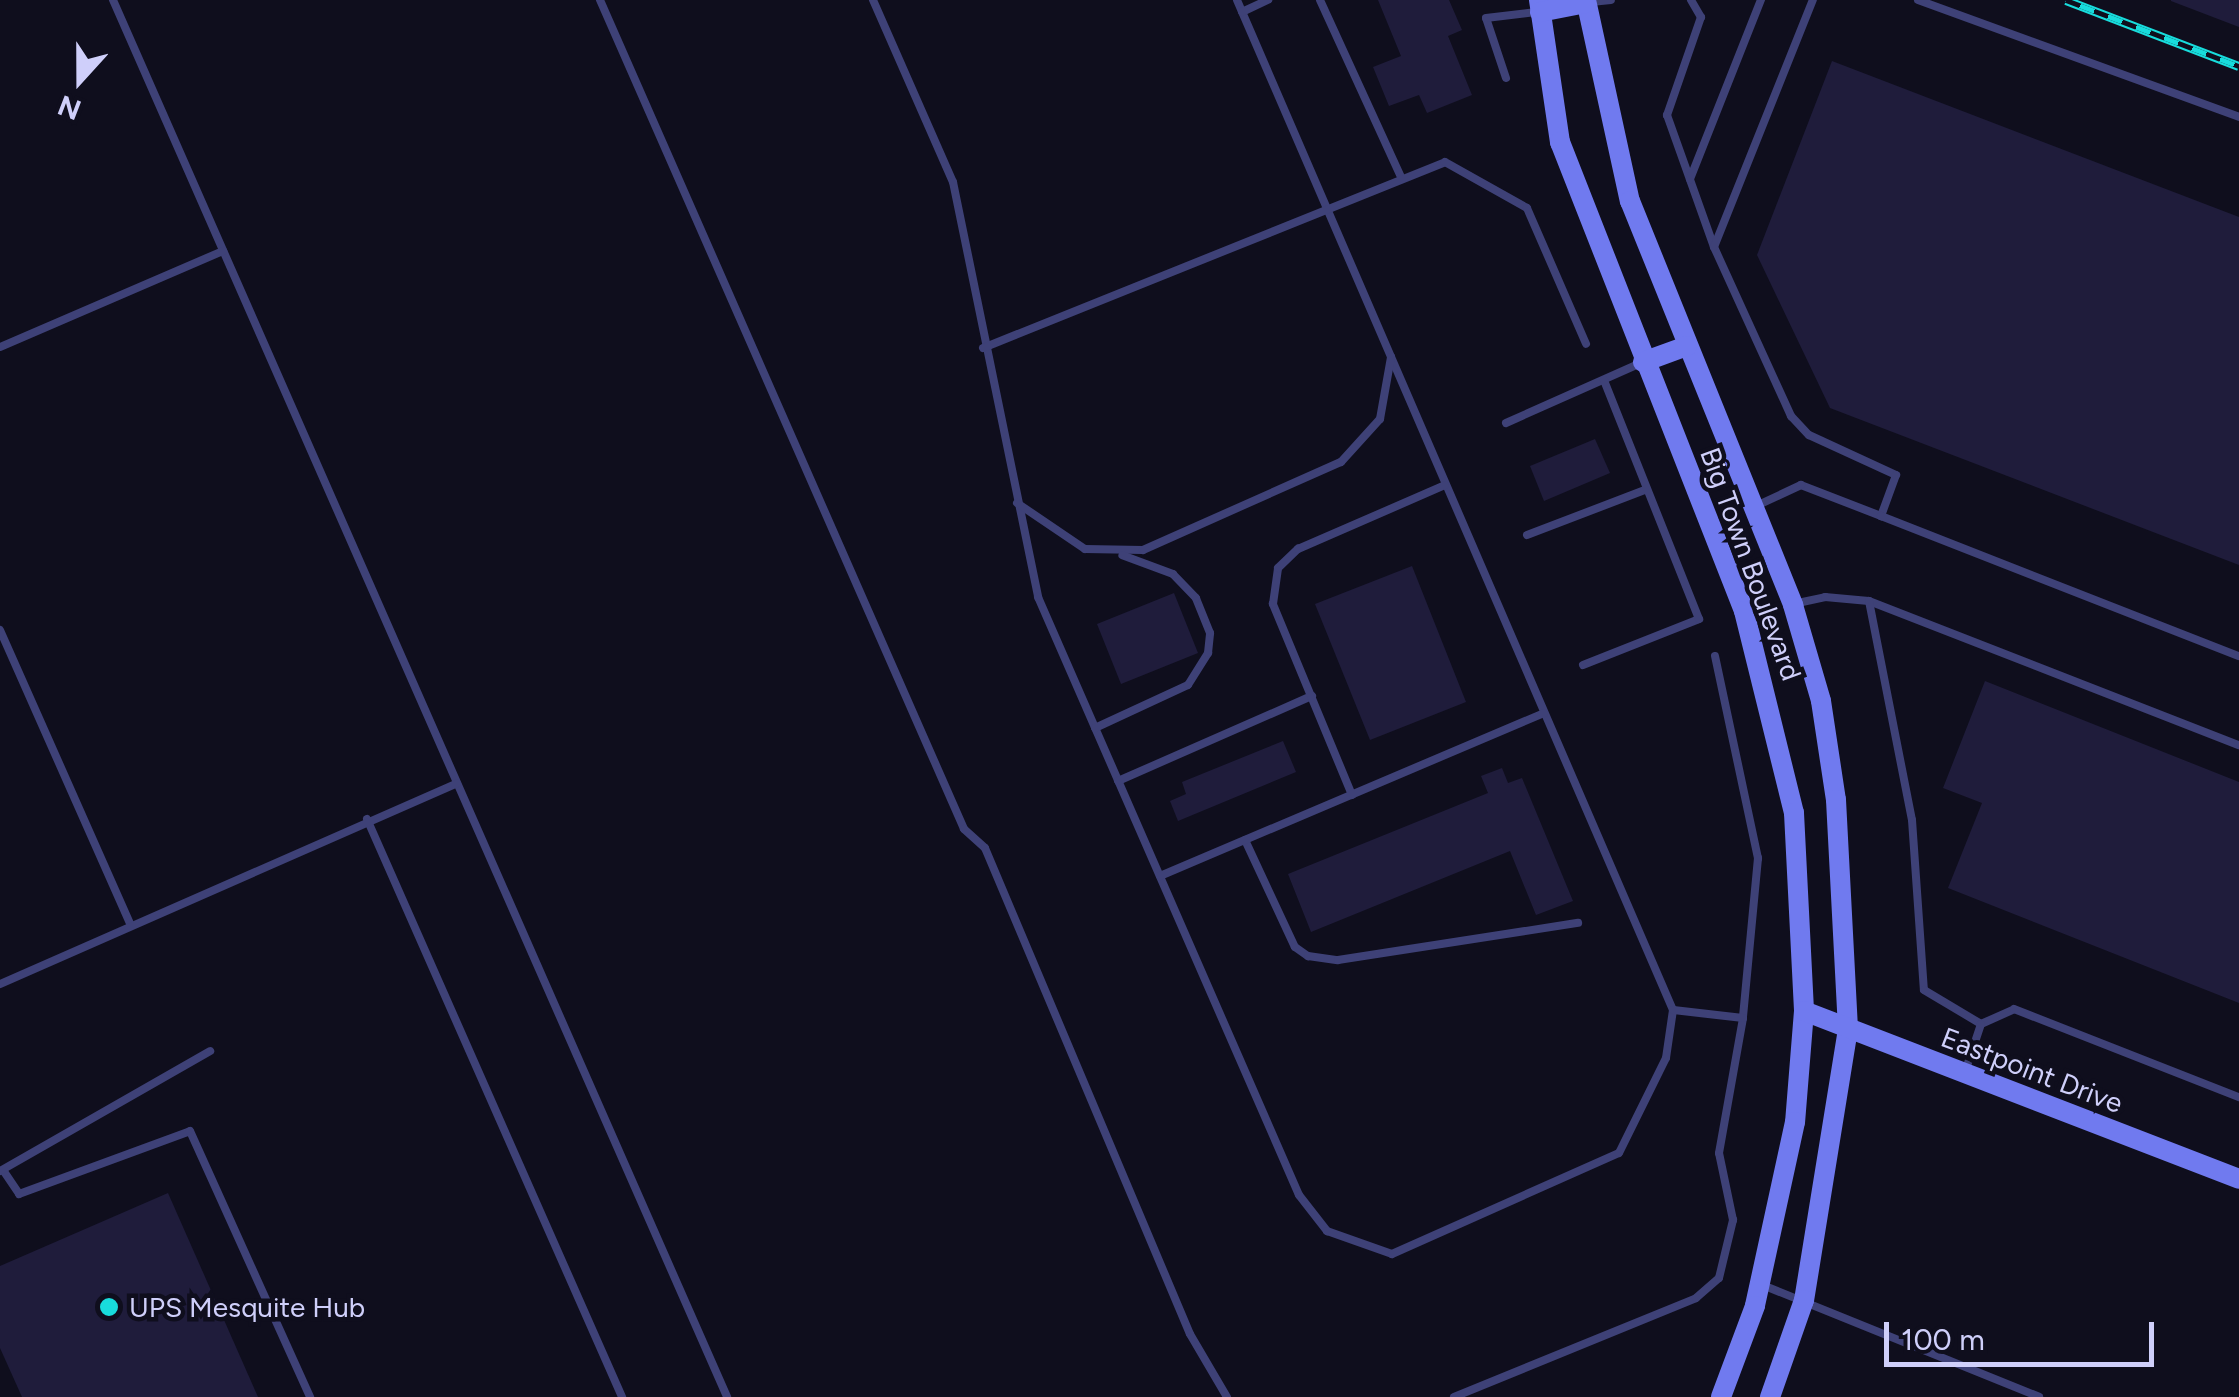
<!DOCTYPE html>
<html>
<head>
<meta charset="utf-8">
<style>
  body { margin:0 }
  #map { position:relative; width:2239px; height:1397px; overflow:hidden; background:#0f0e1d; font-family:Figtree,sans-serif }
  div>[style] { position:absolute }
  .building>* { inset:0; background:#1f1c3b }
  .lane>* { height:8px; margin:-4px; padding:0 4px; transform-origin:4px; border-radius:4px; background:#3e4177 }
  .secondary>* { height:20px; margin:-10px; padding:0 10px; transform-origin:10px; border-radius:10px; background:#707aef }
  .rail>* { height:9px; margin-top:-4.5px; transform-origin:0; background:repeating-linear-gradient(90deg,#0f0e1d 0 15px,#18dcdc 0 30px); box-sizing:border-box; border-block:2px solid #18dcdc }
  .dots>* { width:28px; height:28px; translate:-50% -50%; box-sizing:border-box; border:5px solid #0f0e1d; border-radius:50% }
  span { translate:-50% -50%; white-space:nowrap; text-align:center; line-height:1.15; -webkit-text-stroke:9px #0f0e1d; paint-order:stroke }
  .street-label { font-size:28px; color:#cfcffa }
  .poi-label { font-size:28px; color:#cfcffa }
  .left { translate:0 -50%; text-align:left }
  .north { position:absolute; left:30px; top:30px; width:100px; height:100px; -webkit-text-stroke:8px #0f0e1d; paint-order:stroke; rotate:201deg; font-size:28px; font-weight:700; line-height:40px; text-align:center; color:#cfcffa }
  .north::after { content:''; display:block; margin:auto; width:35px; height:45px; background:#cfcffa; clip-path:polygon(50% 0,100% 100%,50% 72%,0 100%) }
  .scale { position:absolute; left:1884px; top:1322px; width:270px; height:45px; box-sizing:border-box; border:5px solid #cfcffa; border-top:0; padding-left:12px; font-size:30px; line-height:35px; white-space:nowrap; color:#cfcffa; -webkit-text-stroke:8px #0f0e1d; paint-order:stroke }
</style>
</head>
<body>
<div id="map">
  <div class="building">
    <i style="clip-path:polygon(1378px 0,1449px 0,1462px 30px,1448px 36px,1472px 95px,1427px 113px,1419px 95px,1389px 106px,1373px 67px,1401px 56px)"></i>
    <i style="clip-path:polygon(2171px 0,2239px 0,2239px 27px,2171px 1px)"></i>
    <i style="clip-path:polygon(1832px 61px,2239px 217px,2239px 565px,1830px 408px,1757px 255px)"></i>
    <i style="clip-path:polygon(1595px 439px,1610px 473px,1544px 501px,1530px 466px)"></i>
    <i style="clip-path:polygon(1412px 566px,1466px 702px,1370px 740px,1315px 604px)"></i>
    <i style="clip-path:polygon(1174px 593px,1198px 653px,1121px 684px,1097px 624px)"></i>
    <i style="clip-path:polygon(1985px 681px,2239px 782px,2239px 1003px,1948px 888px,1982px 803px,1943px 788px)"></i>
    <i style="clip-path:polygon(1283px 741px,1296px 772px,1178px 821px,1170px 801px,1186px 794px,1182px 782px)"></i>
    <i style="clip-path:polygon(1502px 768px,1508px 783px,1522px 778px,1573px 901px,1536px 915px,1510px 851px,1311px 932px,1288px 874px,1488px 793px,1481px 776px)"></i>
    <i style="clip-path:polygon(168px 1193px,258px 1397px,22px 1397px,0 1348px,0 1266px)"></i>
  </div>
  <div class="lane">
    <i style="left:113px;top:0;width:1526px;rotate:66.27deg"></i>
    <i style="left:600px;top:0;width:905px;rotate:66.29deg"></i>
    <i style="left:964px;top:829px;width:28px;rotate:42deg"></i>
    <i style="left:985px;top:848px;width:527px;rotate:67.13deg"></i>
    <i style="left:1190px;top:1334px;width:73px;rotate:59.6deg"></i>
    <i style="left:873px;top:0;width:199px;rotate:66.3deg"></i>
    <i style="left:953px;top:182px;width:424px;rotate:78.4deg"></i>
    <i style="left:1038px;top:597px;width:652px;rotate:66.42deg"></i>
    <i style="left:1299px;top:1195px;width:46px;rotate:52.1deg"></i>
    <i style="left:1327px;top:1231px;width:69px;rotate:19.5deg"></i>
    <i style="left:1392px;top:1254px;width:248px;rotate:-24deg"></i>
    <i style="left:1619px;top:1153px;width:106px;rotate:-63.7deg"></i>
    <i style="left:1666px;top:1058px;width:49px;rotate:-81.7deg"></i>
    <i style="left:1673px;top:1010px;width:1100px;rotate:-113.35deg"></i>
    <i style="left:1320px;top:0;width:195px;rotate:65.4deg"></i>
    <i style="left:1691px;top:0;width:20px;rotate:60deg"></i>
    <i style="left:1701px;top:17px;width:104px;rotate:109.1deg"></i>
    <i style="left:1667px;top:115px;width:140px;rotate:70.4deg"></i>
    <i style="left:1714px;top:247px;width:186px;rotate:65.5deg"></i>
    <i style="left:1791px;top:416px;width:26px;rotate:47deg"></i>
    <i style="left:1809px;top:435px;width:96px;rotate:24.7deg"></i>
    <i style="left:1896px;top:475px;width:44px;rotate:110.1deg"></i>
    <i style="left:1881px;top:516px;width:86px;rotate:-158.8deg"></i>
    <i style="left:1801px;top:485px;width:50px;rotate:155deg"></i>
    <i style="left:1918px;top:0;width:342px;rotate:20deg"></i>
    <i style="left:1591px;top:2px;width:20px;rotate:-6deg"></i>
    <i style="left:1242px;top:12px;width:29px;rotate:-25deg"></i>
    <i style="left:1506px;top:78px;width:63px;rotate:-108.4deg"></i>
    <i style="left:1486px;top:18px;width:50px;rotate:-6.8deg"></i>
    <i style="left:1690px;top:179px;width:193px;rotate:-68.4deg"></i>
    <i style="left:1714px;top:247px;width:266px;rotate:-68.2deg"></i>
    <i style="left:0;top:347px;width:243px;rotate:-23.3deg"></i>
    <i style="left:983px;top:348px;width:498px;rotate:-21.9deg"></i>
    <i style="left:1445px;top:162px;width:94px;rotate:29.3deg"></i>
    <i style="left:1527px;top:208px;width:148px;rotate:66.5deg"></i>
    <i style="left:1506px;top:423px;width:150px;rotate:-24deg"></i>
    <i style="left:1017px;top:503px;width:82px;rotate:34.1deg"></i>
    <i style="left:1085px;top:549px;width:58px;rotate:1deg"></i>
    <i style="left:1143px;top:550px;width:217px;rotate:-24deg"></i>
    <i style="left:1341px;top:462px;width:58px;rotate:-47.8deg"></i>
    <i style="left:1380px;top:419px;width:63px;rotate:-79.9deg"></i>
    <i style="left:1881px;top:516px;width:384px;rotate:21.4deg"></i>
    <i style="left:1527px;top:535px;width:126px;rotate:-20.9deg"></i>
    <i style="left:1869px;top:601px;width:397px;rotate:21.3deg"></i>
    <i style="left:1793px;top:604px;width:33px;rotate:-12deg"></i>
    <i style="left:1825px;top:597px;width:44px;rotate:5.2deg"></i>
    <i style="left:1869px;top:601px;width:223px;rotate:78.9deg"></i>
    <i style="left:1912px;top:820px;width:170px;rotate:86deg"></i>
    <i style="left:1924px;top:990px;width:66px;rotate:30.8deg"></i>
    <i style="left:1981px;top:1024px;width:36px;rotate:-24deg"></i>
    <i style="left:2014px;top:1009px;width:242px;rotate:21.4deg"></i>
    <i style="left:0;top:630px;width:323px;rotate:66.1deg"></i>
    <i style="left:1715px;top:656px;width:207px;rotate:78deg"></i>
    <i style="left:1758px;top:858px;width:161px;rotate:95.4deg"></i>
    <i style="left:1583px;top:665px;width:125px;rotate:-21.6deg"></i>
    <i style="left:1699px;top:619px;width:257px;rotate:-111.7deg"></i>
    <i style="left:1095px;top:728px;width:102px;rotate:-24.8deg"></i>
    <i style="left:1188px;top:685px;width:38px;rotate:-58deg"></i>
    <i style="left:1208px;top:653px;width:20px;rotate:-84deg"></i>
    <i style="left:1210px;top:633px;width:38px;rotate:-112deg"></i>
    <i style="left:1196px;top:598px;width:33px;rotate:-134deg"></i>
    <i style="left:1173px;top:574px;width:54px;rotate:-159.6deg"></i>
    <i style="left:1118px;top:781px;width:212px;rotate:-23.7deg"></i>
    <i style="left:1352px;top:795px;width:207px;rotate:-112.5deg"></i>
    <i style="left:1273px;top:604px;width:36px;rotate:-82deg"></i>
    <i style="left:1278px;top:568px;width:28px;rotate:-44deg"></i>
    <i style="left:1298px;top:549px;width:160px;rotate:-23.5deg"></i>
    <i style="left:367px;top:819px;width:632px;rotate:66.19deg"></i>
    <i style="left:1245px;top:840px;width:118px;rotate:65deg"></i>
    <i style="left:1295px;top:947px;width:16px;rotate:35deg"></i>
    <i style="left:1308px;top:956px;width:30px;rotate:8deg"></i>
    <i style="left:1338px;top:960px;width:243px;rotate:-8.8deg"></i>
    <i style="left:1160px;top:876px;width:417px;rotate:-23deg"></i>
    <i style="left:0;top:984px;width:499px;rotate:-23.7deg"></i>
    <i style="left:1966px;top:1069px;width:47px;rotate:-71.6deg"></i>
    <i style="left:3px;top:1170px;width:29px;rotate:56deg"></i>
    <i style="left:19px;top:1194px;width:182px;rotate:-20.2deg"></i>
    <i style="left:190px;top:1131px;width:292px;rotate:65.7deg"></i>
    <i style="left:0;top:1171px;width:242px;rotate:-29.7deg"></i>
    <i style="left:1760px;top:1284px;width:301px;rotate:22deg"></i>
    <i style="left:1454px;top:1397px;width:261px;rotate:-22.2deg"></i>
    <i style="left:1696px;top:1298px;width:30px;rotate:-41deg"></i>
    <i style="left:1719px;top:1278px;width:60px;rotate:-76.4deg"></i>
    <i style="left:1733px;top:1220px;width:68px;rotate:-101.8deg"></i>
    <i style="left:1719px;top:1153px;width:137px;rotate:-79.9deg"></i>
    <i style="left:1743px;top:1018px;width:70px;rotate:-173.5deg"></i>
  </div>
  <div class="secondary">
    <i style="left:1539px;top:0;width:144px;rotate:81.6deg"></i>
    <i style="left:1560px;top:142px;width:504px;rotate:68.58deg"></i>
    <i style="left:1744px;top:611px;width:208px;rotate:76.1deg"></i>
    <i style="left:1794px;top:813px;width:198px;rotate:87.1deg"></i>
    <i style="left:1804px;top:1011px;width:111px;rotate:94.6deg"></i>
    <i style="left:1795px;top:1122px;width:188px;rotate:102.3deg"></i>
    <i style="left:1755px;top:1306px;width:97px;rotate:110.5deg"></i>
    <i style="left:1586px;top:0;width:206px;rotate:77.7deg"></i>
    <i style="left:1630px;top:201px;width:436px;rotate:68deg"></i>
    <i style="left:1793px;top:605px;width:100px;rotate:73.7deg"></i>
    <i style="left:1821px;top:701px;width:100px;rotate:81.4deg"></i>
    <i style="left:1836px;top:800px;width:229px;rotate:87deg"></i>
    <i style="left:1848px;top:1029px;width:275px;rotate:99.2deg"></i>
    <i style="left:1804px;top:1300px;width:103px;rotate:109.3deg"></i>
    <i style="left:1540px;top:12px;width:47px;rotate:-11.1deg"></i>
    <i style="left:1643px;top:362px;width:47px;rotate:-20deg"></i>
    <i style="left:1804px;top:1011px;width:466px;rotate:21.1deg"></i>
  </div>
  <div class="rail">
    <i style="left:2066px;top:0;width:185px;rotate:20.9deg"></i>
  </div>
  <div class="dots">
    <i style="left:109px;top:1307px;background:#18dcdc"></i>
  </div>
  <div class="street-label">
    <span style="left:1751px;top:564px;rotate:70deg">Big Town Boulevard</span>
    <span style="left:2032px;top:1070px;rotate:21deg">Eastpoint Drive</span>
  </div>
  <div class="poi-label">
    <span class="left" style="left:129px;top:1307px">UPS Mesquite Hub</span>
  </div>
  <div class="north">N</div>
  <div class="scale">100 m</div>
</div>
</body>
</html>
